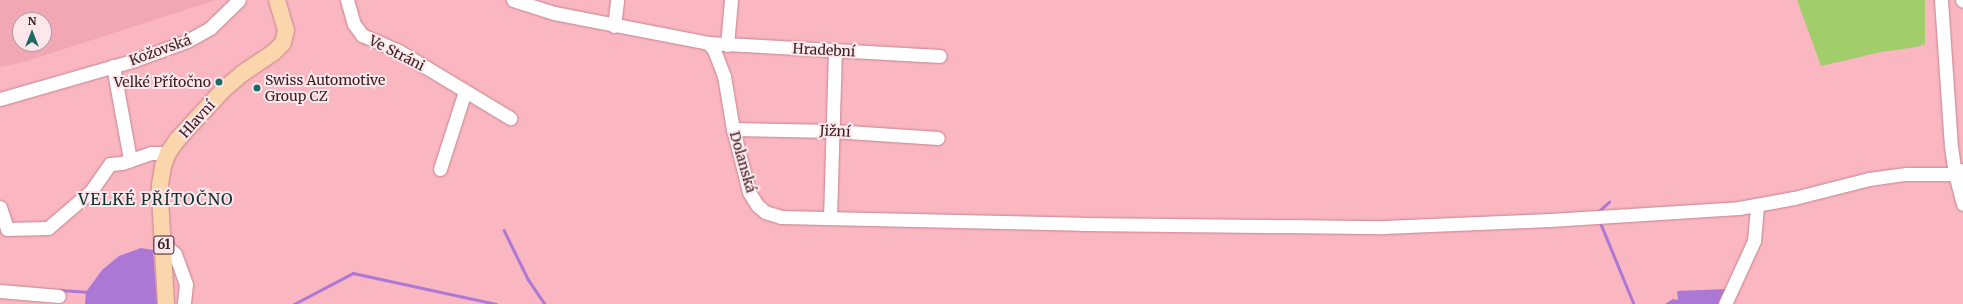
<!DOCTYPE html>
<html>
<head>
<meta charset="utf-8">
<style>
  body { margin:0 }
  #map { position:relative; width:1963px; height:304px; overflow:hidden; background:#fbb7c1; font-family:Merriweather,serif }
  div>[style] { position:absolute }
  .built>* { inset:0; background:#f2a8b4 }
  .green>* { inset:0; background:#a1ce6b }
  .water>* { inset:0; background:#ac78d5 }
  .stream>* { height:2.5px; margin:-1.25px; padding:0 1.25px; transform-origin:1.25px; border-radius:1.25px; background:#ac78d5 }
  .roads { filter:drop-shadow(0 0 1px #c4848e) drop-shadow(0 0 1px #c4848e) }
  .minor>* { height:13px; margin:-6.5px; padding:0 6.5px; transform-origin:6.5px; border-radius:6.5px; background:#fff }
  .major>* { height:16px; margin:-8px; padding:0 8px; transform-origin:8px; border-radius:8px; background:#fbd6ad }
  .dots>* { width:11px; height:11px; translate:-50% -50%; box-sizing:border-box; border:2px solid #fde7ea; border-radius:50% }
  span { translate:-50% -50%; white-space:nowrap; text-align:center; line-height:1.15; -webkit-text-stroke:4px #fde7ea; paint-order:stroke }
  .shield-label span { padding:1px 3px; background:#fde7ea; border:1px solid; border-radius:3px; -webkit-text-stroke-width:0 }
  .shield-label { font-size:13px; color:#371e22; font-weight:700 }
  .street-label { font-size:14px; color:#371e22 }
  .poi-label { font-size:14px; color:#371e22 }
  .left { translate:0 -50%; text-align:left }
  .right { translate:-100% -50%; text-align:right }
  .quarter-label { font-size:16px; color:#103230; letter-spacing:1px }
  .north { position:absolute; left:12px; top:12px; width:40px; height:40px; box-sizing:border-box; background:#fde7ea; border:1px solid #ae979a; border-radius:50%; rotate:0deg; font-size:11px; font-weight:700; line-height:16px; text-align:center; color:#371e22 }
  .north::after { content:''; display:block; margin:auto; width:14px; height:18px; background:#1e6a65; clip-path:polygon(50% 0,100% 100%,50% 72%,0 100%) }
</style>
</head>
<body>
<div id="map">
  <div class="built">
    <i style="clip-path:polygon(evenodd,0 0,216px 0,24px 62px,0 67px,0 0,20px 20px,44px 20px,44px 44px,20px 44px,20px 20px)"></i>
  </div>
  <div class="green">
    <i style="clip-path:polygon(1797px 0,1925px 0,1925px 44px,1917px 47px,1881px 52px,1821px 66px)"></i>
  </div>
  <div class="water">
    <i style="clip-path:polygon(141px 248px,153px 250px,157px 304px,85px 304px,86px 292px,102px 270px,119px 256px)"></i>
    <i style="clip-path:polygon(1727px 289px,1720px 304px,1665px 304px,1673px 299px,1678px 300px,1677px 291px)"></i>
  </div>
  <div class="stream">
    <i style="left:1600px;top:210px;width:12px;rotate:-42deg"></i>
    <i style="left:1601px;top:224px;width:87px;rotate:67.6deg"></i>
    <i style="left:504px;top:230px;width:55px;rotate:63.9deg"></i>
    <i style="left:528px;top:279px;width:30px;rotate:56deg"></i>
    <i style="left:60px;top:290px;width:26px;rotate:4deg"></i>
    <i style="left:86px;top:292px;width:3px;rotate:45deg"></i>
    <i style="left:294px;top:304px;width:67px;rotate:-27.7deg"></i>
    <i style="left:353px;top:273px;width:146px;rotate:12.2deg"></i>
  </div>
  <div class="roads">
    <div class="minor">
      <i style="left:347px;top:0;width:25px;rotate:74deg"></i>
      <i style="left:354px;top:24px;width:14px;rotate:54deg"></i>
      <i style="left:362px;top:35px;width:40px;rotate:23.4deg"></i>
      <i style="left:399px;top:51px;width:130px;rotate:31.1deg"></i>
      <i style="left:513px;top:0;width:43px;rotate:17.6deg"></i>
      <i style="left:554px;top:13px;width:157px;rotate:11deg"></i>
      <i style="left:708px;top:43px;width:9px;rotate:49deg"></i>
      <i style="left:714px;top:50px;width:28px;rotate:69deg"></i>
      <i style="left:724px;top:76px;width:54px;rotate:80.4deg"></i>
      <i style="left:733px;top:129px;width:65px;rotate:75.7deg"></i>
      <i style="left:749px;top:192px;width:15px;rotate:58deg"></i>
      <i style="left:757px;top:205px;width:11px;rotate:41deg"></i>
      <i style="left:765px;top:212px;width:17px;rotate:17deg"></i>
      <i style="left:781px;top:217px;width:300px;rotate:1.3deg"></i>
      <i style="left:1081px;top:224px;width:303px;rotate:0.6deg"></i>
      <i style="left:1384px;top:227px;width:166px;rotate:-2.4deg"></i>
      <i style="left:1550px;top:220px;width:189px;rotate:-3.6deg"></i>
      <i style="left:1739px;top:208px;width:56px;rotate:-10.3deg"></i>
      <i style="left:1794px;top:198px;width:77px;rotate:-14.2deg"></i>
      <i style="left:1869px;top:179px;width:37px;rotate:-8deg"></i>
      <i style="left:1906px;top:174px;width:49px"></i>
      <i style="left:1955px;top:174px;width:9px;rotate:-27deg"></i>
      <i style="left:1941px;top:0;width:146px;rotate:86.1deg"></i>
      <i style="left:1951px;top:146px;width:28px;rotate:82deg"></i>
      <i style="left:1955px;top:174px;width:31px;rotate:75deg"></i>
      <i style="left:1962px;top:0;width:1px;rotate:45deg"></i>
      <i style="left:614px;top:26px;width:26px;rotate:-83deg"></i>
      <i style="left:708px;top:43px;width:232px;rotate:3.2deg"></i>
      <i style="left:727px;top:45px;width:45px;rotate:-84.9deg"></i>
      <i style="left:113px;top:66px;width:96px;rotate:79.7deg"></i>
      <i style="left:0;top:99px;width:141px;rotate:-16.1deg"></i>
      <i style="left:135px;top:60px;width:55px;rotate:-20.1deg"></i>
      <i style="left:187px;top:41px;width:26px;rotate:-29deg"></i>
      <i style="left:210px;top:28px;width:40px;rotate:-44deg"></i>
      <i style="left:733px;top:129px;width:100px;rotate:1.1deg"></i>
      <i style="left:833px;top:131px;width:105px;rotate:3.8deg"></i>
      <i style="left:440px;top:169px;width:82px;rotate:-72.2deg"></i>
      <i style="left:0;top:207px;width:23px;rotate:72deg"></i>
      <i style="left:7px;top:229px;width:41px;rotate:-1.4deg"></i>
      <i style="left:48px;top:228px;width:57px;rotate:-40.7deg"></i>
      <i style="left:91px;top:191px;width:33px;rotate:-55deg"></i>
      <i style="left:110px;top:164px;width:12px;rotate:-5deg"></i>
      <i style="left:122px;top:163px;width:31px;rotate:-19deg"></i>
      <i style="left:151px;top:153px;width:17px"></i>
      <i style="left:830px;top:218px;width:167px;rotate:-88.3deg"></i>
      <i style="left:164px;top:244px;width:15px;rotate:42deg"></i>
      <i style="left:175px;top:254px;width:32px;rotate:70deg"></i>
      <i style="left:186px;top:284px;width:20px;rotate:96deg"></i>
      <i style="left:0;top:291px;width:59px;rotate:4.8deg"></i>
      <i style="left:1725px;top:304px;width:69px;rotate:-65.3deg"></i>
      <i style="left:1754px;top:241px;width:36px;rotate:-85deg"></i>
    </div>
    <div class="major">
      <i style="left:166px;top:304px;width:106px;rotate:-93.2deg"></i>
      <i style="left:160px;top:198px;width:13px;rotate:-90deg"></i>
      <i style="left:160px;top:185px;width:19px;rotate:-81deg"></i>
      <i style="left:163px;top:166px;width:14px;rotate:-69deg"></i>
      <i style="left:168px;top:153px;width:16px;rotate:-55deg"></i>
      <i style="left:177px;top:140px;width:69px;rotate:-47.3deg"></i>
      <i style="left:224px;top:89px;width:25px;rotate:-40deg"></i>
      <i style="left:243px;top:73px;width:36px;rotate:-34deg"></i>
      <i style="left:273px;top:53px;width:14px;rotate:-45deg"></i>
      <i style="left:283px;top:43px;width:13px;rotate:-77deg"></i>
      <i style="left:286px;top:30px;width:31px;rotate:-107deg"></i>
    </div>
  </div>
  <div class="dots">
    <i style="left:219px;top:82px;background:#1e6a65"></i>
    <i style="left:257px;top:88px;background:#1e6a65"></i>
  </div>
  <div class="shield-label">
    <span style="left:164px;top:245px">61</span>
  </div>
  <div class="street-label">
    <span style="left:160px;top:50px;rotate:-20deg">Kožovská</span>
    <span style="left:824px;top:50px;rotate:3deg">Hradební</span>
    <span style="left:397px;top:53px;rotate:27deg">Ve Stráni</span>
    <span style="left:197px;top:119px;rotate:-48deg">Hlavní</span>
    <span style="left:835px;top:131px;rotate:3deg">Jižní</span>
    <span style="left:743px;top:162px;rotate:74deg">Dolanská</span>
  </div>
  <div class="poi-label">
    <span class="left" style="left:265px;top:88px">Swiss Automotive<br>Group CZ</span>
    <span class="right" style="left:211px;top:82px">Velké Přítočno</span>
  </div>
  <div class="quarter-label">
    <span style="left:156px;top:199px">VELKÉ PŘÍTOČNO</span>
  </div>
  <div class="north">N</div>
</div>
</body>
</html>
